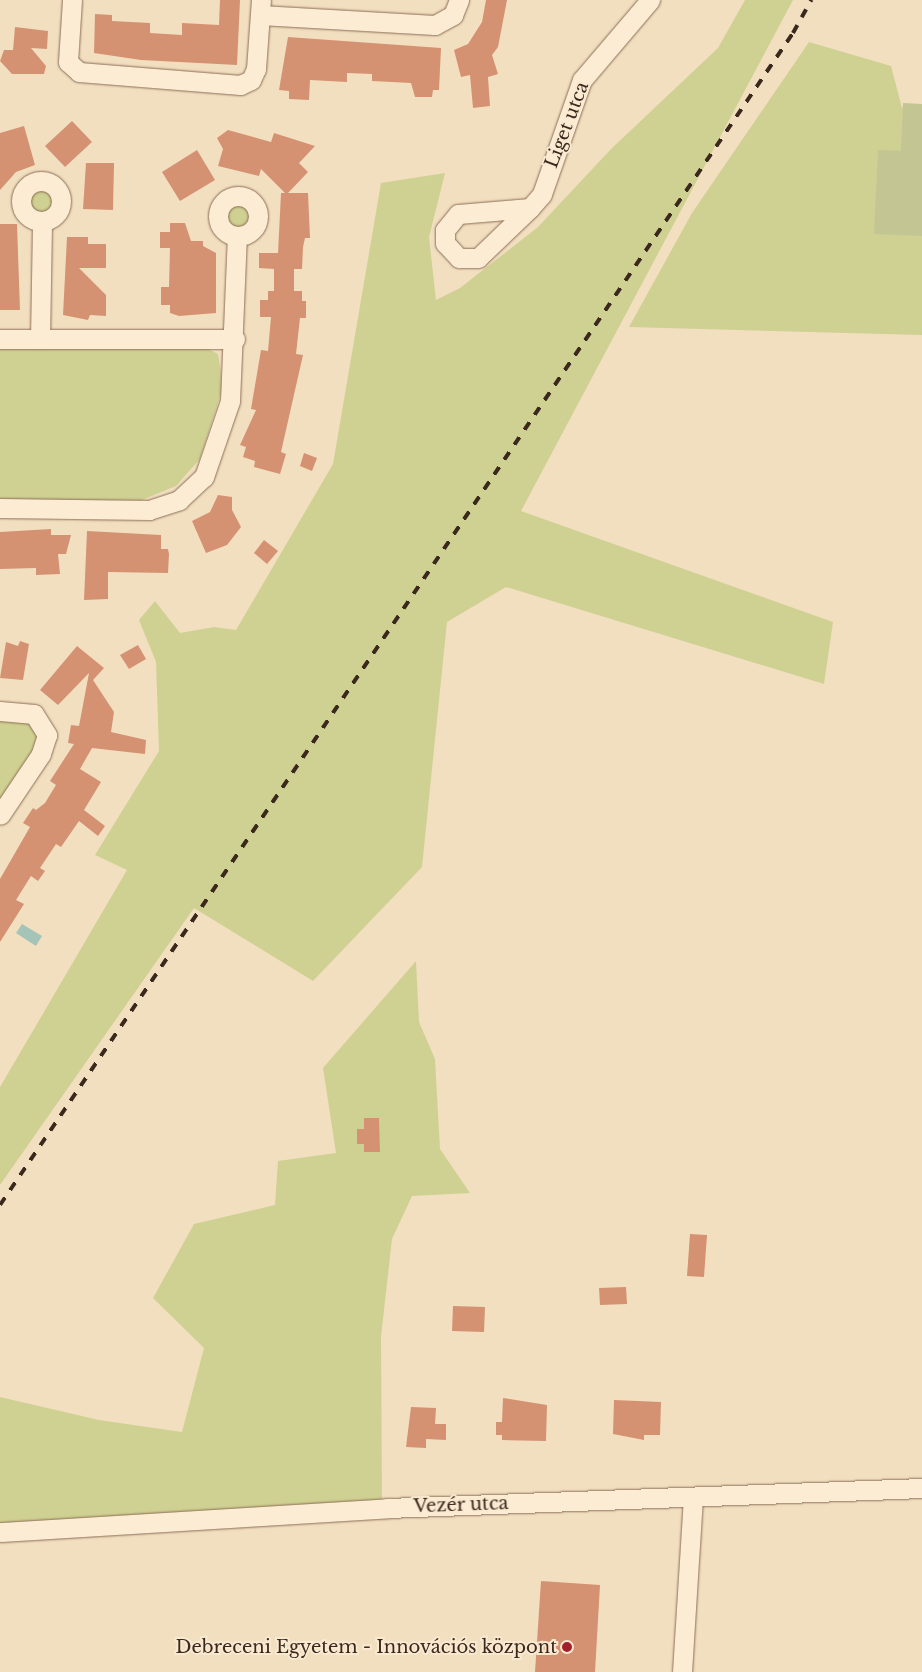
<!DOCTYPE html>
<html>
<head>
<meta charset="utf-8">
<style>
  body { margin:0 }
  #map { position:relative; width:922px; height:1672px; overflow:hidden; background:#f2dfc0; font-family:"Libre Baskerville",serif }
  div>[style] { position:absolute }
  .green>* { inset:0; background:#cfd192 }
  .round { border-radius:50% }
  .cemetery>* { inset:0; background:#c3c593 }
  .water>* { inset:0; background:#a3c4b7 }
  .building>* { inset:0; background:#d49272 }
  .roads { filter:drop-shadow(0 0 1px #8d6e56) drop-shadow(0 0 1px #8d6e56) }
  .minor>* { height:19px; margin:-9.5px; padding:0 9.5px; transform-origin:9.5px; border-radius:9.5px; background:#fcecd4 }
  .minor>.ring { margin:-9.5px; padding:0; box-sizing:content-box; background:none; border:19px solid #fcecd4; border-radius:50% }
  .rail>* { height:4px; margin-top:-2px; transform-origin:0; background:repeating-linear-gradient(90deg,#3b281c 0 9px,transparent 0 18px) }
  .dots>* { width:14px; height:14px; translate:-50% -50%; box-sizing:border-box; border:2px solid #f9e9d0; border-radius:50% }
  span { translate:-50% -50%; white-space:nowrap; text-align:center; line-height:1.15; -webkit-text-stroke:4px #f9e9d0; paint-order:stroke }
  .street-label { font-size:18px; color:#3b281c }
  .poi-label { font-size:18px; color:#3b281c }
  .right { translate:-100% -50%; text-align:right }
</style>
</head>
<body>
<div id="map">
  <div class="green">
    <i style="clip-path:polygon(745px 0,793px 0,521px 511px,833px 622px,824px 684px,506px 587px,447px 622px,422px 867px,313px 981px,194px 908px,0 1185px,0 1087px,127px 870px,95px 855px,159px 751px,156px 662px,139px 620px,155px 601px,180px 633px,214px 627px,236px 630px,333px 464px,381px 183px,445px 173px,429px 237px,436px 300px,460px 288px,538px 227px,611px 149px,718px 48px)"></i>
    <i style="clip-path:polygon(809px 42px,891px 66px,902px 108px,922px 105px,922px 335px,629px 327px,692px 213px)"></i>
    <i class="round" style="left:29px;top:191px;width:24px;height:24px"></i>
    <i class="round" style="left:225px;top:205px;width:24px;height:24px"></i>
    <i style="clip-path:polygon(0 349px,208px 349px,218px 354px,223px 387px,200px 459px,176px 486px,142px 500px,0 500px)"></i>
    <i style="clip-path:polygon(0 718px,29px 722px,37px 736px,37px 744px,0 802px)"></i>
    <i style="clip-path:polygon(416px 961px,419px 1022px,435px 1059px,440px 1149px,470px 1193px,412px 1196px,392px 1239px,381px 1337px,382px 1501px,0 1524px,0 1397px,99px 1420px,182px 1432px,204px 1348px,153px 1298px,194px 1224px,275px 1205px,278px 1161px,336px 1153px,323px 1068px)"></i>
  </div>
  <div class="cemetery">
    <i style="clip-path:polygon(903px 103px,922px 104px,922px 236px,874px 234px,878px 150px,901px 151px)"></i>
  </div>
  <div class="water">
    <i style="clip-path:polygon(22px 924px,42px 936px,36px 946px,16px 933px)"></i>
  </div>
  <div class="building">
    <i style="clip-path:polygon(220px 0,240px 0,237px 65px,141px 60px,94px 53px,95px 14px,112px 15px,112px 21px,150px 23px,150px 33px,182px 35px,182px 23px,219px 25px)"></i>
    <i style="clip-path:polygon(486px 0,507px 0,498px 47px,492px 55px,498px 74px,488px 77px,490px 106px,473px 108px,470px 75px,461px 77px,454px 50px,468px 44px,482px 22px)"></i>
    <i style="clip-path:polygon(15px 27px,48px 31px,47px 49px,31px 48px,46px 66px,44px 74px,12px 74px,0 61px,4px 50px,13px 50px)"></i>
    <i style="clip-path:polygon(288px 37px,441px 48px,439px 90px,433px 90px,432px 97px,415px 97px,411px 83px,372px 81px,372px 74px,347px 73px,347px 82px,310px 80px,309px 100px,289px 99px,289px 91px,279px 90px)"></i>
    <i style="clip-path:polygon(72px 121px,92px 142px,65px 167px,45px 146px)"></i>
    <i style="clip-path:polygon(24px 126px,35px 165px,16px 172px,0 190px,0 133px)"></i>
    <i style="clip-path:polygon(228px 130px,271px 142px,274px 133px,315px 146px,299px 163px,308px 172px,288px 193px,308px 193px,310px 238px,305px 238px,303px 247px,302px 269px,294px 269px,294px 291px,302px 291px,302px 301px,306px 301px,306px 318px,300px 318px,296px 354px,303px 355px,281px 452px,286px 454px,280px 474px,254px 467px,255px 461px,243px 457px,246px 447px,240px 445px,256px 410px,251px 409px,261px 350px,268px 351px,271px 317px,260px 317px,260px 300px,268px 300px,268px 291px,274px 291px,274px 269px,259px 268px,259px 253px,278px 253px,281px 193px,285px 193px,261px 169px,259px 176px,218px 166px,223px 149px,217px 138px)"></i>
    <i style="clip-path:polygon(197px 150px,215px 180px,180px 201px,162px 172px)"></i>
    <i style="clip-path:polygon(86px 163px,114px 163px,113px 210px,83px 209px)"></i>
    <i style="clip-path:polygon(170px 223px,185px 223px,191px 241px,203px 241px,203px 246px,216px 253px,216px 313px,179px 316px,170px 313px,170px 305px,161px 305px,161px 287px,169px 287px,170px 248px,160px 248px,160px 232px,170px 232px)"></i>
    <i style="clip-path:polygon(0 224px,17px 224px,20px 310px,0 310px)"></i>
    <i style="clip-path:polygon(67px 237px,88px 237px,88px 244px,106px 244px,106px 268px,79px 268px,106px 295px,106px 316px,90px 315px,88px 320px,63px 315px)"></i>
    <i style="clip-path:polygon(304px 453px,317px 458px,312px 471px,300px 466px)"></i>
    <i style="clip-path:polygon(218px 495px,232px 497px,232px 510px,241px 527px,227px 545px,206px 553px,192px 521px,210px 512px)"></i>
    <i style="clip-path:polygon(51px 529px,51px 535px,71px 535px,66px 554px,58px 554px,60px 574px,36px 575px,36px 568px,0 569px,0 532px)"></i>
    <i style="clip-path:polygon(87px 531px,161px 535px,161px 549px,168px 549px,169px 554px,168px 573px,108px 572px,108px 599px,84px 600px)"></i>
    <i style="clip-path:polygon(264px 540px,278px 551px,267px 564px,254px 553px)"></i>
    <i style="clip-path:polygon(20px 641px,29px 644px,23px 680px,0 678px,6px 642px,18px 646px)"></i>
    <i style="clip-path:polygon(138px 645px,146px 659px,129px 669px,120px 655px)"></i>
    <i style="clip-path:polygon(77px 646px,104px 668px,93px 680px,114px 712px,111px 732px,146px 740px,145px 754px,92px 748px,80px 769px,101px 782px,84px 810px,105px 826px,98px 836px,79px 821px,61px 847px,56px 844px,40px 868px,45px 871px,38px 881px,31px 876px,16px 900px,24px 904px,0 942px,0 879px,30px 827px,23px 823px,33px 808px,36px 810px,45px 803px,56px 785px,50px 781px,74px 744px,68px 743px,71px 725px,79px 726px,89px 673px,58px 705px,40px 690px)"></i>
    <i style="clip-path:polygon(364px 1118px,379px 1118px,380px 1152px,364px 1152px,364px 1144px,357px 1144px,357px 1129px,364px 1129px)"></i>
    <i style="clip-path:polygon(690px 1234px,707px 1235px,704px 1277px,687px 1276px)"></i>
    <i style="clip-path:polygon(626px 1287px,627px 1304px,600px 1305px,599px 1288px)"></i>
    <i style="clip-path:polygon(453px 1306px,485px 1307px,484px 1332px,452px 1331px)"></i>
    <i style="clip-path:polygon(503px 1398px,547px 1405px,546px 1441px,502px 1440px,502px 1435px,496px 1435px,496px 1422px,502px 1422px)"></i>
    <i style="clip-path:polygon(614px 1400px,661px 1402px,660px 1435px,644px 1435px,644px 1440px,613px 1434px)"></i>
    <i style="clip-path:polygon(411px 1407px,436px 1408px,435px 1424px,446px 1424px,446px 1440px,426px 1439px,426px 1448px,406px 1447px)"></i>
    <i style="clip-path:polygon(541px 1581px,600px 1585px,595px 1672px,535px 1672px)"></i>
  </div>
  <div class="roads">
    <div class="minor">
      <i style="left:72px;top:0;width:62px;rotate:93.7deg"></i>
      <i style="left:68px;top:62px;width:15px;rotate:42deg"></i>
      <i style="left:79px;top:72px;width:162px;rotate:4.6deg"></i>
      <i style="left:240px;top:85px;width:12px;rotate:-24deg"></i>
      <i style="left:251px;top:80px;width:12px;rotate:-66deg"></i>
      <i style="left:256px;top:69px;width:69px;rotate:-85.9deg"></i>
      <i style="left:260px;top:15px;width:175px;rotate:3.3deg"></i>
      <i style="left:435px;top:25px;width:21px;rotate:-29deg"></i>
      <i style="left:453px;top:15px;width:16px;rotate:-68deg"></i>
      <i class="ring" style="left:21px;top:181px;width:21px;height:21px"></i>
      <i class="ring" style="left:218px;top:196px;width:21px;height:21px"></i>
      <i style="left:530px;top:208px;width:72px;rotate:175.2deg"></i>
      <i style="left:458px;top:214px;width:21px;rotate:129deg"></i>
      <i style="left:445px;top:230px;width:13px;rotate:90deg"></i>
      <i style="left:445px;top:243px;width:21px;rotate:47deg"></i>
      <i style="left:459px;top:258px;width:19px"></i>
      <i style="left:478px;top:258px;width:72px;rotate:-43.9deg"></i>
      <i style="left:530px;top:208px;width:18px;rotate:-49deg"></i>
      <i style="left:542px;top:194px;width:121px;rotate:-70.7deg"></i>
      <i style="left:582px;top:80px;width:105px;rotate:-49.6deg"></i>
      <i style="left:0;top:339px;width:235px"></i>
      <i style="left:40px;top:339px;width:118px;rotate:-89deg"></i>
      <i style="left:0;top:508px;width:149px;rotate:0.8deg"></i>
      <i style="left:149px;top:510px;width:32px;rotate:-18deg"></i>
      <i style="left:179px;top:500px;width:34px;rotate:-43deg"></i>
      <i style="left:204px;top:477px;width:80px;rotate:-71.1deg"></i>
      <i style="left:230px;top:401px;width:165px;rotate:-87.6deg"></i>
      <i style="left:0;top:711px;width:34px;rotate:5deg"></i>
      <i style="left:34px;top:714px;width:25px;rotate:58deg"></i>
      <i style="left:47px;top:735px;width:20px;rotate:108deg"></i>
      <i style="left:41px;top:754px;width:73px;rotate:123.9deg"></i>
      <i style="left:0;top:1532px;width:388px;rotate:-3.5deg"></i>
      <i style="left:387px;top:1508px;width:535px;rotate:-2.14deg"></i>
      <i style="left:682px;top:1672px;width:174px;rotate:-86.4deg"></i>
    </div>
  </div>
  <div class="rail">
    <i style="left:0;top:1205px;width:1415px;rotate:-55.92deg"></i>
    <i style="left:793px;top:33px;width:38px;rotate:-61deg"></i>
  </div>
  <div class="dots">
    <i style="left:567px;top:1647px;background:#a2202c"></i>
  </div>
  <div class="street-label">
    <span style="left:567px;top:125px;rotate:-69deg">Liget utca</span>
    <span style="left:461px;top:1505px;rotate:-2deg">Vezér utca</span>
  </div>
  <div class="poi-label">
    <span class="right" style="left:557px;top:1647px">Debreceni Egyetem - Innovációs központ</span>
  </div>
</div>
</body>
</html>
